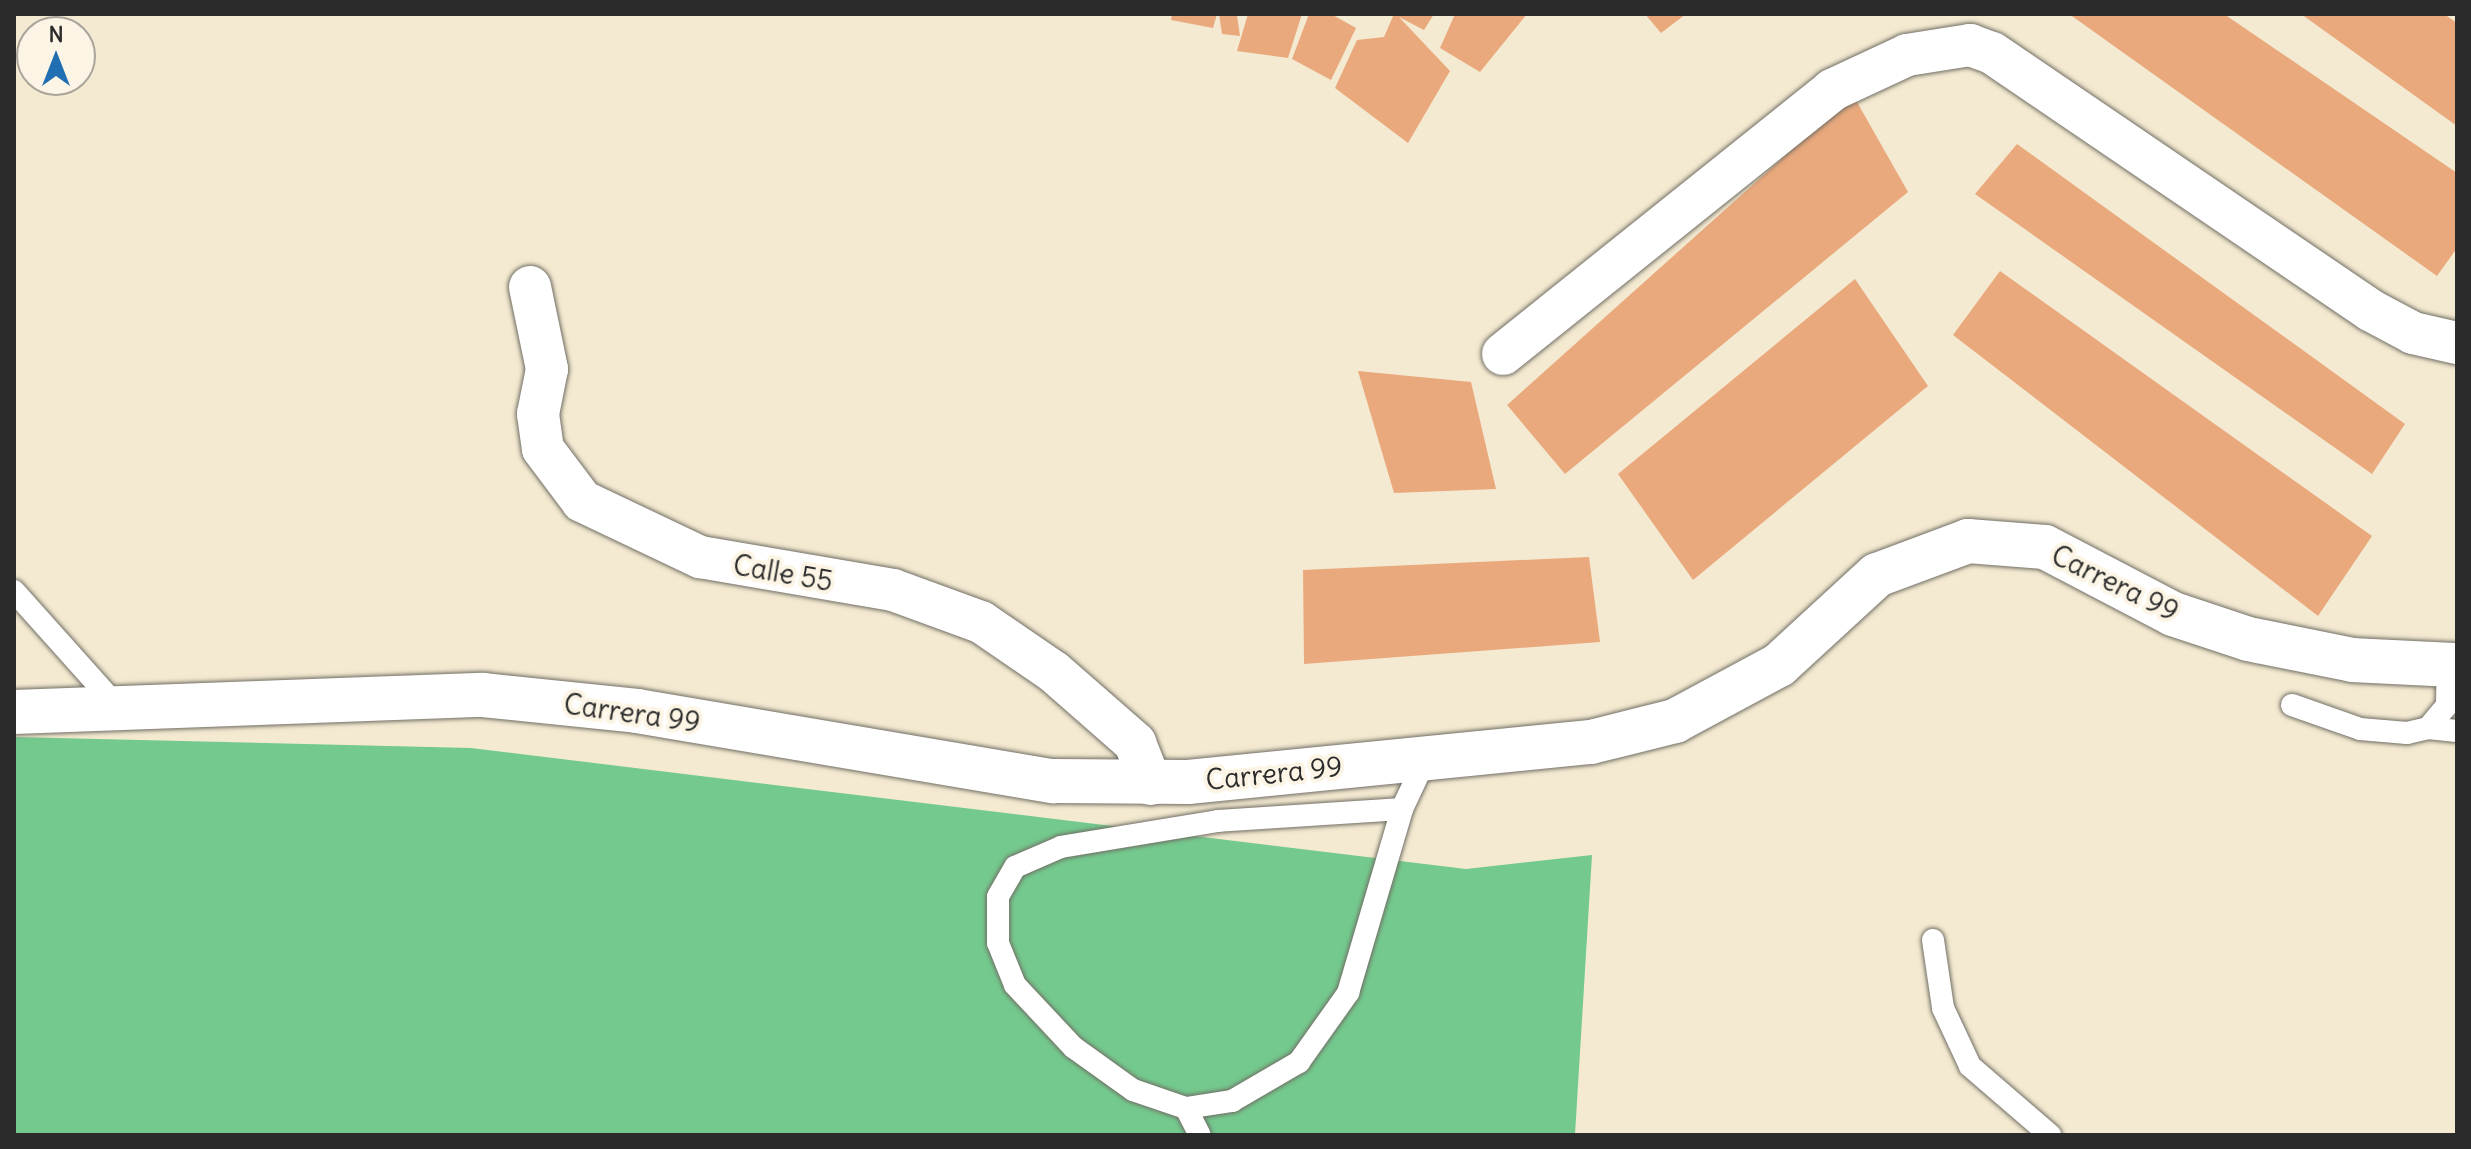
<!DOCTYPE html>
<html>
<head>
<meta charset="utf-8">
<style>
  body { margin:0 }
  #map { position:relative; width:2471px; height:1149px; overflow:hidden; background:#f4ead1; font-family:Delius,sans-serif }
  div>[style] { position:absolute }
  .green>* { inset:0; background:#74ca8e }
  .building>* { inset:0; background:#e9a97d }
  .roads { filter:drop-shadow(0 0 2px #716e65) drop-shadow(0 0 2px #716e65) }
  .service>* { height:22px; margin:-11px; padding:0 11px; transform-origin:11px; border-radius:11px; background:#fff }
  .minor>* { height:42px; margin:-21px; padding:0 21px; transform-origin:21px; border-radius:21px; background:#fff }
  .tertiary>* { height:44px; margin:-22px; padding:0 22px; transform-origin:22px; border-radius:22px; background:#fff }
  span { translate:-50% -50%; white-space:nowrap; text-align:center; line-height:1.15; -webkit-text-stroke:8px #fcf5e5; paint-order:stroke }
  .street-label { font-size:28px; color:#2b2b2b }
  .frame { position:absolute; inset:0; border:16px solid #2b2b2b; pointer-events:none }
  .north { position:absolute; left:16px; top:16px; width:80px; height:80px; box-sizing:border-box; background:#fcf5e5; border:2px solid #a8a49b; border-radius:50%; rotate:0deg; font-size:22px; font-weight:700; line-height:32px; text-align:center; color:#2b2b2b }
  .north::after { content:''; display:block; margin:auto; width:28px; height:36px; background:#1f6fb2; clip-path:polygon(50% 0,100% 100%,50% 72%,0 100%) }
</style>
</head>
<body>
<div id="map">
  <div class="green">
    <i style="clip-path:polygon(14px 737px,471px 748px,1466px 869px,1592px 855px,1575px 1135px,14px 1135px)"></i>
  </div>
  <div class="building">
    <i style="clip-path:polygon(1172px 14px,1217px 14px,1213px 28px,1171px 20px)"></i>
    <i style="clip-path:polygon(1219px 14px,1237px 15px,1240px 36px,1222px 34px)"></i>
    <i style="clip-path:polygon(1248px 14px,1302px 14px,1288px 58px,1237px 51px)"></i>
    <i style="clip-path:polygon(1309px 14px,1331px 14px,1356px 28px,1331px 80px,1292px 59px)"></i>
    <i style="clip-path:polygon(1394px 14px,1434px 14px,1424px 30px,1399px 17px,1450px 71px,1408px 143px,1335px 88px,1357px 40px,1384px 37px)"></i>
    <i style="clip-path:polygon(1455px 14px,1527px 14px,1480px 72px,1440px 48px)"></i>
    <i style="clip-path:polygon(1645px 14px,1686px 14px,1661px 33px)"></i>
    <i style="clip-path:polygon(2069px 14px,2224px 14px,2457px 173px,2457px 248px,2437px 276px)"></i>
    <i style="clip-path:polygon(2301px 14px,2444px 14px,2457px 23px,2457px 126px)"></i>
    <i style="clip-path:polygon(1853px 95px,1908px 192px,1565px 474px,1507px 405px)"></i>
    <i style="clip-path:polygon(2017px 144px,2405px 424px,2372px 474px,1975px 194px)"></i>
    <i style="clip-path:polygon(2000px 271px,2372px 536px,2318px 616px,1953px 335px)"></i>
    <i style="clip-path:polygon(1855px 279px,1928px 386px,1693px 580px,1618px 474px)"></i>
    <i style="clip-path:polygon(1358px 371px,1471px 382px,1496px 489px,1394px 493px)"></i>
    <i style="clip-path:polygon(1589px 557px,1600px 642px,1304px 664px,1303px 570px)"></i>
  </div>
  <div class="roads">
    <div class="service">
      <i style="left:14px;top:591px;width:154px;rotate:48.2deg"></i>
      <i style="left:2292px;top:705px;width:72px;rotate:19.4deg"></i>
      <i style="left:2360px;top:729px;width:47px;rotate:4.9deg"></i>
      <i style="left:2407px;top:733px;width:22px;rotate:-13deg"></i>
      <i style="left:2428px;top:728px;width:30px;rotate:-50deg"></i>
      <i style="left:2447px;top:705px;width:39px;rotate:-89deg"></i>
      <i style="left:2428px;top:728px;width:29px;rotate:6deg"></i>
      <i style="left:1402px;top:809px;width:184px;rotate:176.3deg"></i>
      <i style="left:1218px;top:821px;width:159px;rotate:170.6deg"></i>
      <i style="left:1061px;top:847px;width:50px;rotate:156.5deg"></i>
      <i style="left:1015px;top:867px;width:34px;rotate:120deg"></i>
      <i style="left:998px;top:897px;width:46px;rotate:90deg"></i>
      <i style="left:998px;top:943px;width:45px;rotate:68deg"></i>
      <i style="left:1015px;top:985px;width:85px;rotate:46.9deg"></i>
      <i style="left:1073px;top:1047px;width:74px;rotate:35.6deg"></i>
      <i style="left:1133px;top:1090px;width:56px;rotate:18.8deg"></i>
      <i style="left:1186px;top:1108px;width:47px;rotate:-8.7deg"></i>
      <i style="left:1232px;top:1101px;width:78px;rotate:-30.2deg"></i>
      <i style="left:1299px;top:1062px;width:85px;rotate:-54.6deg"></i>
      <i style="left:1348px;top:993px;width:192px;rotate:-73.6deg"></i>
      <i style="left:1402px;top:809px;width:56px;rotate:-64.8deg"></i>
      <i style="left:1933px;top:940px;width:69px;rotate:81.6deg"></i>
      <i style="left:1943px;top:1008px;width:64px;rotate:65deg"></i>
      <i style="left:1970px;top:1066px;width:106px;rotate:40.8deg"></i>
      <i style="left:1186px;top:1108px;width:30px;rotate:63deg"></i>
    </div>
    <div class="minor">
      <i style="left:530px;top:287px;width:84px;rotate:78.3deg"></i>
      <i style="left:547px;top:369px;width:46px;rotate:101.3deg"></i>
      <i style="left:538px;top:414px;width:35px;rotate:82deg"></i>
      <i style="left:543px;top:449px;width:65px;rotate:53.1deg"></i>
      <i style="left:582px;top:501px;width:131px;rotate:25.4deg"></i>
      <i style="left:700px;top:557px;width:196px;rotate:9.7deg"></i>
      <i style="left:893px;top:590px;width:94px;rotate:20deg"></i>
      <i style="left:981px;top:622px;width:88px;rotate:34.4deg"></i>
      <i style="left:1054px;top:672px;width:108px;rotate:41.2deg"></i>
      <i style="left:1135px;top:743px;width:44px;rotate:68.7deg"></i>
      <i style="left:1503px;top:354px;width:422px;rotate:-38.7deg"></i>
      <i style="left:1832px;top:90px;width:83px;rotate:-25deg"></i>
      <i style="left:1907px;top:55px;width:64px;rotate:-9deg"></i>
      <i style="left:1970px;top:45px;width:23px;rotate:20deg"></i>
      <i style="left:1992px;top:53px;width:457px;rotate:34.2deg"></i>
      <i style="left:2370px;top:310px;width:49px;rotate:28.1deg"></i>
      <i style="left:2413px;top:333px;width:45px;rotate:12.8deg"></i>
    </div>
    <div class="tertiary">
      <i style="left:14px;top:712px;width:469px;rotate:-2.1deg"></i>
      <i style="left:483px;top:695px;width:155px;rotate:5.9deg"></i>
      <i style="left:637px;top:711px;width:422px;rotate:9.6deg"></i>
      <i style="left:1053px;top:781px;width:135px;rotate:0.4deg"></i>
      <i style="left:1188px;top:782px;width:405px;rotate:-5.7deg"></i>
      <i style="left:1591px;top:742px;width:87px;rotate:-14deg"></i>
      <i style="left:1675px;top:721px;width:118px;rotate:-28.3deg"></i>
      <i style="left:1779px;top:665px;width:133px;rotate:-42.6deg"></i>
      <i style="left:1877px;top:575px;width:97px;rotate:-20.5deg"></i>
      <i style="left:1968px;top:541px;width:77px;rotate:4.5deg"></i>
      <i style="left:2045px;top:547px;width:144px;rotate:27.6deg"></i>
      <i style="left:2173px;top:614px;width:79px;rotate:18.4deg"></i>
      <i style="left:2248px;top:639px;width:107px;rotate:11.3deg"></i>
      <i style="left:2353px;top:660px;width:104px;rotate:2.8deg"></i>
    </div>
  </div>
  <div class="street-label">
    <span style="left:783px;top:573px;rotate:10deg">Calle 55</span>
    <span style="left:2115px;top:583px;rotate:26deg">Carrera 99</span>
    <span style="left:632px;top:713px;rotate:8deg">Carrera 99</span>
    <span style="left:1274px;top:773px;rotate:-6deg">Carrera 99</span>
  </div>
  <div class="frame"></div>
  <div class="north">N</div>
</div>
</body>
</html>
